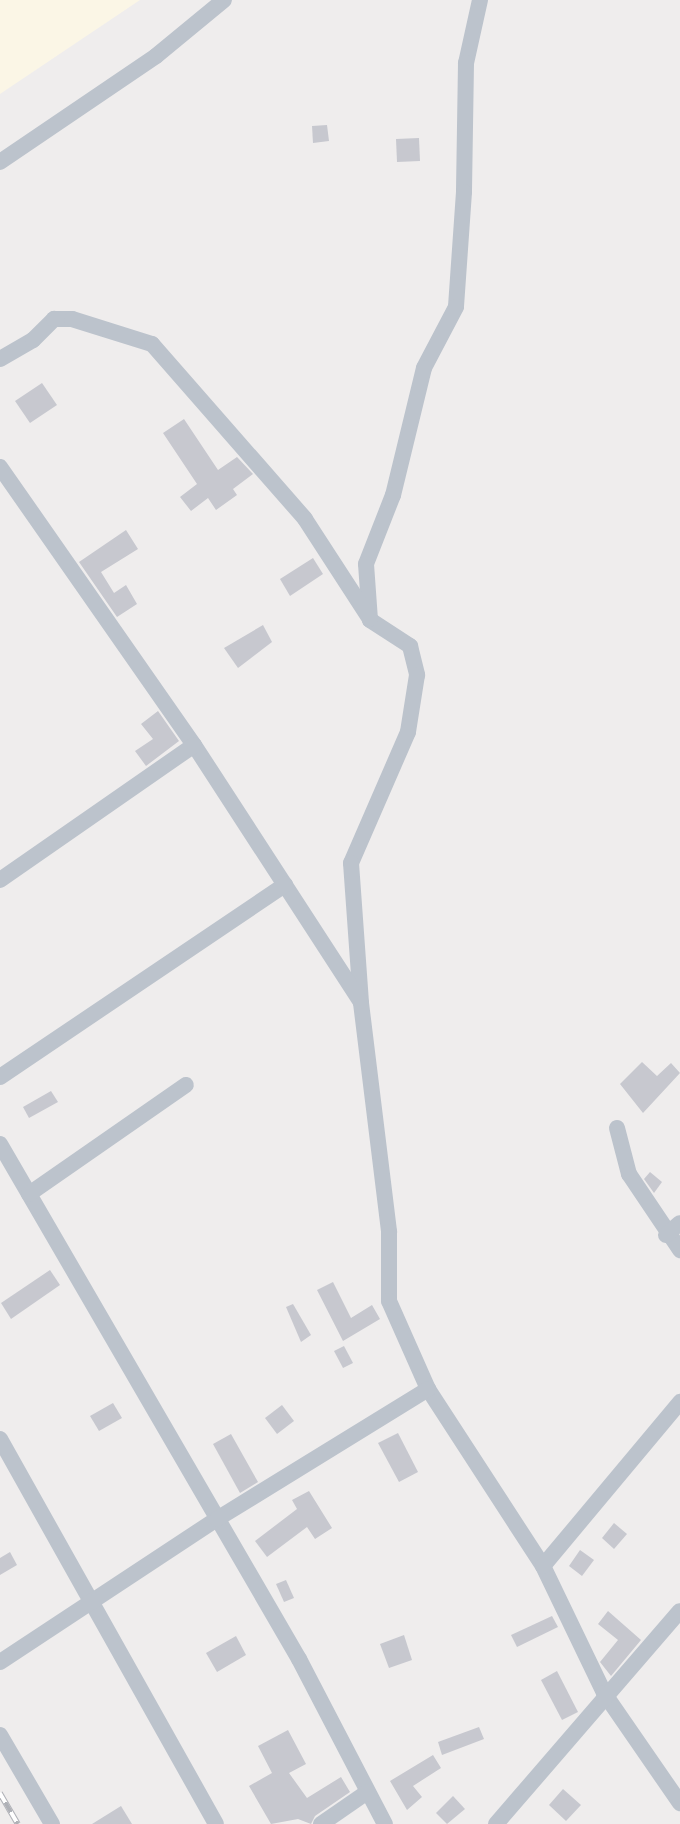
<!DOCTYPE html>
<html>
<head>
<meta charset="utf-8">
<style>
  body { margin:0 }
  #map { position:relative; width:680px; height:1824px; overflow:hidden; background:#efeded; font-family:"Space Grotesk",sans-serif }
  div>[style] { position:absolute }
  .commercial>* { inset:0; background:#fbf6e6 }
  .building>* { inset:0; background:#c7c8cf }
  .minor>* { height:16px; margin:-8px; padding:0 8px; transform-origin:8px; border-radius:8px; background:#bcc3cc }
  .rail>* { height:5.5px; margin-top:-2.75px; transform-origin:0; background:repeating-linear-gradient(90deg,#fff 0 11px,#afb1b7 0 22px); box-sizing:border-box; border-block:1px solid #afb1b7 }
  span { translate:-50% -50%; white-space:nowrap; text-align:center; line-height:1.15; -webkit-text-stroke:4px #fff; paint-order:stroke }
</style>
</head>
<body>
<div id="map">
  <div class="commercial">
    <i style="clip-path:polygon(0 0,140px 0,0 94px)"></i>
  </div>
  <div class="building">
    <i style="clip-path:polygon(327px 125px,329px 141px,313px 143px,312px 126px)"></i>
    <i style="clip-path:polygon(419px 138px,420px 161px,397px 162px,396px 139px)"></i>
    <i style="clip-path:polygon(42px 383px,57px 405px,30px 423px,15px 401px)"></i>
    <i style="clip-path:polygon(184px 419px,218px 470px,237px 457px,253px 474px,233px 489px,237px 495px,216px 510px,208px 498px,191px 511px,180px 497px,197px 484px,163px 433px)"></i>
    <i style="clip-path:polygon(126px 530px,138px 549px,101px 572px,114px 593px,126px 585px,137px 604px,117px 617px,79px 562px)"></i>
    <i style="clip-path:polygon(313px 558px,323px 574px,290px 596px,280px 579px)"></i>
    <i style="clip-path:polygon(263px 625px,272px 642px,238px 668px,224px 648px)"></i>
    <i style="clip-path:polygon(158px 711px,179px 741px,146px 766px,135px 751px,153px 739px,141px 724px)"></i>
    <i style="clip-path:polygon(642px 1062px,657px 1076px,671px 1063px,680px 1073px,643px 1113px,620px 1084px)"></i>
    <i style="clip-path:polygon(51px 1091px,58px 1102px,29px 1118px,23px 1107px)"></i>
    <i style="clip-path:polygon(650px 1172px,662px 1182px,654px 1193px,644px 1179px)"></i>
    <i style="clip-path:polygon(50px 1270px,60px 1285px,11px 1319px,1px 1303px)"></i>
    <i style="clip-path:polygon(333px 1282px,351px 1318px,372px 1305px,380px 1319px,343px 1341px,317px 1290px)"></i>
    <i style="clip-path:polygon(293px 1304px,311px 1335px,301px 1342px,286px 1307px)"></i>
    <i style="clip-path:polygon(344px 1346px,353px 1363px,343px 1368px,334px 1351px)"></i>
    <i style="clip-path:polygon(113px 1403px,122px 1418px,99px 1431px,90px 1416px)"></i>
    <i style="clip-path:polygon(282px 1405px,294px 1421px,277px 1434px,265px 1418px)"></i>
    <i style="clip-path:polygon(398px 1433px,418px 1472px,399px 1482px,378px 1443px)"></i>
    <i style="clip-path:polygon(231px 1434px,258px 1482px,240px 1493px,213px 1444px)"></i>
    <i style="clip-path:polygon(309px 1491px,332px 1528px,315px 1539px,307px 1527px,267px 1557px,255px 1541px,297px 1509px,292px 1500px)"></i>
    <i style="clip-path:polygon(614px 1523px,627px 1534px,614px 1549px,602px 1538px)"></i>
    <i style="clip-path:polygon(580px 1550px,594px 1560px,582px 1576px,569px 1566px)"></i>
    <i style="clip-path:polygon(10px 1552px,17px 1565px,0 1575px,0 1558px)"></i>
    <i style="clip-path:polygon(286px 1580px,294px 1598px,284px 1602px,276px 1584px)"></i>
    <i style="clip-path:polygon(608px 1611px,641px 1640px,611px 1676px,600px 1662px,618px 1640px,598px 1624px)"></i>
    <i style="clip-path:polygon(552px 1616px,558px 1627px,517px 1647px,511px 1635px)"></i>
    <i style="clip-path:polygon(404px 1635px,412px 1660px,389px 1668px,380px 1644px)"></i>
    <i style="clip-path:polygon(236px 1636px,246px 1655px,217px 1672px,206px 1653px)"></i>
    <i style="clip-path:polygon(557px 1671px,578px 1712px,562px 1720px,541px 1680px)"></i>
    <i style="clip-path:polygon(479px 1727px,484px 1739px,442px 1755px,438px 1742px)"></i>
    <i style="clip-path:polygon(288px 1730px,306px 1764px,289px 1773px,307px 1798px,341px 1777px,350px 1792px,315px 1816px,311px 1824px,298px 1819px,271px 1824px,249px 1786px,272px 1773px,258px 1746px)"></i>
    <i style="clip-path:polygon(433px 1755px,441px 1768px,413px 1786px,422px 1797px,407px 1810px,390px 1781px)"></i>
    <i style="clip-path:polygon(563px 1789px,581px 1805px,566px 1821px,549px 1805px)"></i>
    <i style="clip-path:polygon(453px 1796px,465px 1809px,447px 1824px,436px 1813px)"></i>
    <i style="clip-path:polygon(121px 1806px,132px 1824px,92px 1824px)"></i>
  </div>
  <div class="minor">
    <i style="left:480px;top:0;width:65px;rotate:102.5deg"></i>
    <i style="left:466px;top:63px;width:129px;rotate:90.9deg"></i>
    <i style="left:464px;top:192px;width:115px;rotate:94deg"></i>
    <i style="left:456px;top:307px;width:69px;rotate:117.7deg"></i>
    <i style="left:424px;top:368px;width:131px;rotate:103.7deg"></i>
    <i style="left:393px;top:495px;width:74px;rotate:111.4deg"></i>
    <i style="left:366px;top:564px;width:56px;rotate:85.9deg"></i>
    <i style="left:370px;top:620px;width:48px;rotate:33deg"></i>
    <i style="left:410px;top:646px;width:30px;rotate:76deg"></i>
    <i style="left:417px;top:675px;width:58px;rotate:99deg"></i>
    <i style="left:408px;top:732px;width:143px;rotate:113.5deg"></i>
    <i style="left:351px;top:863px;width:140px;rotate:85.9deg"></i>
    <i style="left:361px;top:1003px;width:231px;rotate:83deg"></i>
    <i style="left:389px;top:1232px;width:69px;rotate:90deg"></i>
    <i style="left:389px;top:1301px;width:96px;rotate:66.1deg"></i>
    <i style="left:428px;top:1389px;width:211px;rotate:57deg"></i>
    <i style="left:543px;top:1566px;width:141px;rotate:64.3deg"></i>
    <i style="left:604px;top:1693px;width:134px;rotate:55.4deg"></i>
    <i style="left:0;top:162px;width:189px;rotate:-34.2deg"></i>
    <i style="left:156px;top:56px;width:88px;rotate:-39.5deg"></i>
    <i style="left:0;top:359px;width:38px;rotate:-30deg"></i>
    <i style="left:33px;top:340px;width:30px;rotate:-45deg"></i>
    <i style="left:54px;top:319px;width:18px"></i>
    <i style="left:72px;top:319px;width:84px;rotate:17.4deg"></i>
    <i style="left:152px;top:344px;width:232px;rotate:48.8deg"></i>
    <i style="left:305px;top:519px;width:119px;rotate:57deg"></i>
    <i style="left:0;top:467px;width:339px;rotate:55.1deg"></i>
    <i style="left:194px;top:745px;width:305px;rotate:57deg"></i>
    <i style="left:0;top:880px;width:236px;rotate:-34.8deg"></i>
    <i style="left:0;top:1077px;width:344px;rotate:-34deg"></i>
    <i style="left:617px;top:1128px;width:48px;rotate:75.4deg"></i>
    <i style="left:629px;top:1174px;width:92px;rotate:56.1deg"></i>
    <i style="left:0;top:1144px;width:596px;rotate:59.86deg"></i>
    <i style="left:299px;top:1659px;width:186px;rotate:62.5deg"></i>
    <i style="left:29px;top:1194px;width:191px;rotate:-34.8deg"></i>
    <i style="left:666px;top:1235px;width:18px;rotate:-41deg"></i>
    <i style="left:0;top:1439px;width:441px;rotate:60.7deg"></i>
    <i style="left:543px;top:1566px;width:214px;rotate:-50.1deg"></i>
    <i style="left:0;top:1662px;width:260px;rotate:-33.4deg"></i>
    <i style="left:217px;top:1519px;width:248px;rotate:-31.6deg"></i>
    <i style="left:0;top:1735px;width:103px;rotate:59.7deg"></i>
    <i style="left:321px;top:1824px;width:55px;rotate:-34.6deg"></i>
    <i style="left:496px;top:1824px;width:281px;rotate:-49.2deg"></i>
  </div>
  <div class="rail">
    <i style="left:0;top:1793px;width:36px;rotate:60deg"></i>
  </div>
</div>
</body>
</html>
